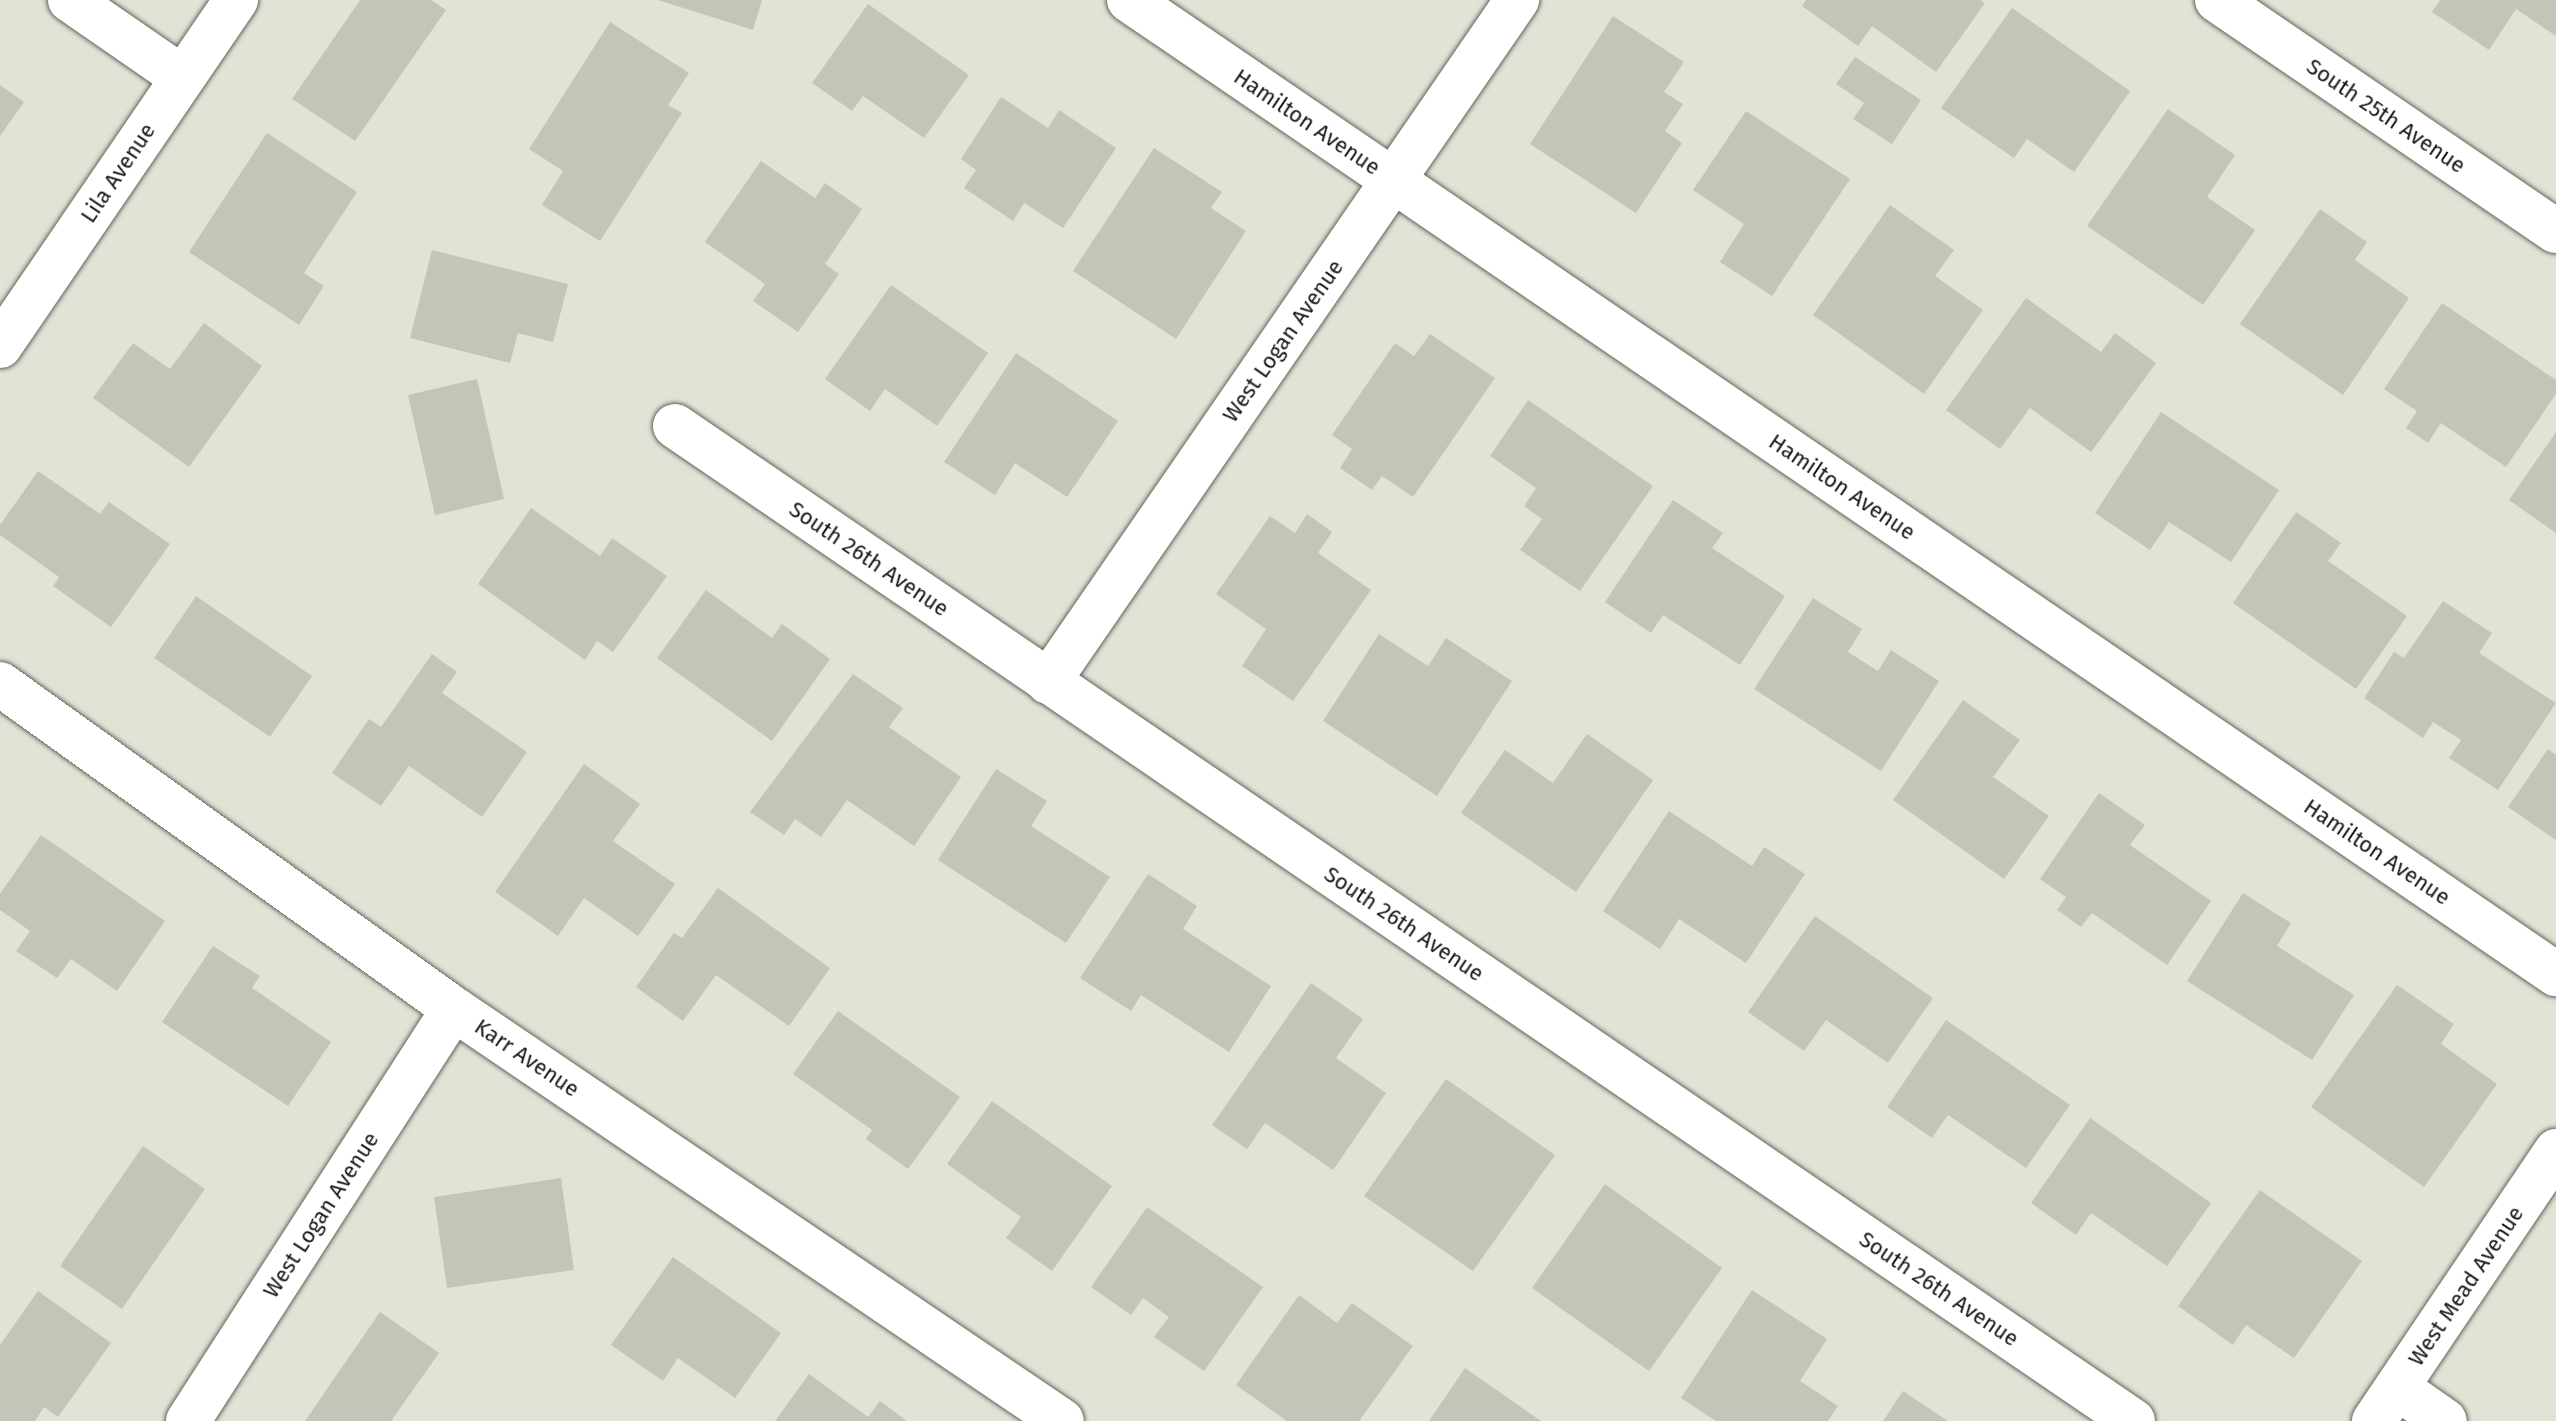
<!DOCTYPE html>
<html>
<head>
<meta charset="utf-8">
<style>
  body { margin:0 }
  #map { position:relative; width:2556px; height:1421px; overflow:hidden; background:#e2e2d6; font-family:"Fira Sans",sans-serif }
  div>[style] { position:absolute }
  .building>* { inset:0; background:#c4c4b8 }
  .roads { filter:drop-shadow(0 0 2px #64645a) drop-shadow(0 0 2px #64645a) }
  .street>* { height:44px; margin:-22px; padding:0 22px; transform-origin:22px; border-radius:22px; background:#fff }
  .secondary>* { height:44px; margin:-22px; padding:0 22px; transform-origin:22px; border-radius:22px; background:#fff }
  span { translate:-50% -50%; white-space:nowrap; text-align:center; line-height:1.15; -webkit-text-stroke:7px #fff; paint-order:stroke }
  .street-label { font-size:22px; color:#181813 }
</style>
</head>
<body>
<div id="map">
  <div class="building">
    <i style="clip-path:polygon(360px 0,431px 0,446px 10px,355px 141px,292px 99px)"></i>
    <i style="clip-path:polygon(658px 0,762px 0,753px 30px)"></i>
    <i style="clip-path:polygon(1806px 0,1980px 0,1985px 3px,1936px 72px,1872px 26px,1858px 46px,1802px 6px)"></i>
    <i style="clip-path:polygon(2440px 0,2556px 0,2556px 36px,2516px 9px,2489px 50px,2432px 12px)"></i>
    <i style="clip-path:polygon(868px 4px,969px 75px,924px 138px,863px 96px,852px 111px,812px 83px)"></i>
    <i style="clip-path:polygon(2012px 8px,2130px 91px,2074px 172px,2027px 139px,2014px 158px,1941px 108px)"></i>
    <i style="clip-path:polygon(1613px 16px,1684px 62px,1664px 92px,1683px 104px,1665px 131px,1682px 143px,1636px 213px,1530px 144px)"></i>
    <i style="clip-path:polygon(610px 22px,689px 73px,668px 105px,682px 113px,600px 241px,542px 205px,563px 171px,529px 149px)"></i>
    <i style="clip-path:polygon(1855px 57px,1921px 100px,1892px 144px,1853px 119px,1864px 103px,1836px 84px)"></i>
    <i style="clip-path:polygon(0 85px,24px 102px,0 136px)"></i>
    <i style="clip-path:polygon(1001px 97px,1048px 128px,1059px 110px,1116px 148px,1063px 228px,1024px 203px,1013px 221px,964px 188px,976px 170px,961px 159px)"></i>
    <i style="clip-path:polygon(2168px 109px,2235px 155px,2207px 197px,2255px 230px,2203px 305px,2087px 226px)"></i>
    <i style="clip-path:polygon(1746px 111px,1850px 179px,1772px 296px,1720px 262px,1744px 224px,1693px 190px)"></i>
    <i style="clip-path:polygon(267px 133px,357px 192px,304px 273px,324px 286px,299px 325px,189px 252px)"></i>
    <i style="clip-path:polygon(1154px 148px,1222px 192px,1211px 208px,1246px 231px,1176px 339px,1073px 271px)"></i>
    <i style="clip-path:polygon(761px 161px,815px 198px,825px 183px,862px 209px,825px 264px,839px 274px,798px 332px,753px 301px,765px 284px,705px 242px)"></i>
    <i style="clip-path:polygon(1890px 205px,1954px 250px,1935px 276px,1983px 310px,1924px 394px,1813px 315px)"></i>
    <i style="clip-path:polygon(2320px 209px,2367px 242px,2355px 260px,2409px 298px,2343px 395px,2240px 324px)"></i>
    <i style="clip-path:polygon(432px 250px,568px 284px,553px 342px,518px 333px,510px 363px,410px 338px)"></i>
    <i style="clip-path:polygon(891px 285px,988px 353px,937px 426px,885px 389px,870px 411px,825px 379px)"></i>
    <i style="clip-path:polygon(2026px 298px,2101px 352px,2115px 333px,2156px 363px,2091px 452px,2030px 408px,2000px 449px,1946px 410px)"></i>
    <i style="clip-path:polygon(2442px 303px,2556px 380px,2556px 394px,2506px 467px,2441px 423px,2428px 443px,2406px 428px,2417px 411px,2384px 389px)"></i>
    <i style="clip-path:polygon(204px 323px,262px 366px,189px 467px,93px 398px,133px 343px,170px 369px)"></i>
    <i style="clip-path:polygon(1430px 334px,1495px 378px,1413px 497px,1382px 476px,1372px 490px,1340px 468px,1352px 449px,1332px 435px,1395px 343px,1414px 356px)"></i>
    <i style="clip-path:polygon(1016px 353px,1118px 421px,1067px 497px,1015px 463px,995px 495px,944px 462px)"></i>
    <i style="clip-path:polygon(477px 379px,504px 499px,435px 515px,408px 395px)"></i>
    <i style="clip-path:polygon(1528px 400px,1653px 486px,1580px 591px,1520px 550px,1542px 519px,1524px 506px,1536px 488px,1490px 456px)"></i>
    <i style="clip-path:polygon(2161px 412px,2279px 490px,2231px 562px,2169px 522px,2150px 550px,2095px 513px)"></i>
    <i style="clip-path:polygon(2556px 432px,2556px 533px,2509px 500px)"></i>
    <i style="clip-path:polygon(38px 471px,100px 514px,109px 502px,170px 544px,111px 627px,53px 586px,59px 577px,0 535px,0 525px)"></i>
    <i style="clip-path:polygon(1673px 500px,1723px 533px,1712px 548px,1785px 596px,1740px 665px,1663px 615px,1651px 633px,1605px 602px)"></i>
    <i style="clip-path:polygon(531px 508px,600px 556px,612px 538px,667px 576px,613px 652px,597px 641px,585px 660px,478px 584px)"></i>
    <i style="clip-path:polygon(2296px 512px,2341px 543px,2328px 561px,2407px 616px,2356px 689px,2233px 603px)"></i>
    <i style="clip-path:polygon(1307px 514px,1332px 532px,1318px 553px,1371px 590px,1293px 701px,1242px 666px,1266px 629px,1216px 594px,1270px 516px,1295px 533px)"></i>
    <i style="clip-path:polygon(706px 590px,772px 638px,782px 624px,830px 659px,772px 741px,657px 658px)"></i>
    <i style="clip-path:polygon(196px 596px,312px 676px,270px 737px,154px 658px)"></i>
    <i style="clip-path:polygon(1813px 598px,1862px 629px,1848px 652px,1878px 671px,1891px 650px,1939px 681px,1881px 771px,1754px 689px)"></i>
    <i style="clip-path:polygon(2443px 601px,2492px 633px,2479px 653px,2556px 703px,2498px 790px,2449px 758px,2461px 740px,2433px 722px,2423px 738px,2364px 698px,2394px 652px,2404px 658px)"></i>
    <i style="clip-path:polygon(1379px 634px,1428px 666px,1446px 638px,1512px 681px,1437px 796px,1323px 721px)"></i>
    <i style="clip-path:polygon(432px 654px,457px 672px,442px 693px,527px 752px,482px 817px,409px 766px,381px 806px,332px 773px,369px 719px,381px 727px)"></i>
    <i style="clip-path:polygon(853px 674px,903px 708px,889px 727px,961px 777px,914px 846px,847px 800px,821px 837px,795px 819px,784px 835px,750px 812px)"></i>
    <i style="clip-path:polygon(1963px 700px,2020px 740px,1993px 777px,2049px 816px,2004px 879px,1893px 800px)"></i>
    <i style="clip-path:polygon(1587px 734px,1653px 780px,1576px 892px,1461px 813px,1505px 750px,1553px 783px)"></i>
    <i style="clip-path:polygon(2548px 749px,2556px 755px,2556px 840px,2508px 807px)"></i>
    <i style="clip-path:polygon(584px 764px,640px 804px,613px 841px,675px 884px,638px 936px,584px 898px,558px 936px,495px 892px)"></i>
    <i style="clip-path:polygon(996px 769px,1047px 801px,1031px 826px,1110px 877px,1066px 943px,938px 860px)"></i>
    <i style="clip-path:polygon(2099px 793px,2145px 825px,2130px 845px,2211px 901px,2167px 965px,2092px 913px,2081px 927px,2057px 910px,2066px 897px,2040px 879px)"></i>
    <i style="clip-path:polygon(1669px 811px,1752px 866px,1764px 847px,1805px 874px,1746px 963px,1679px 919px,1660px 949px,1603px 911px)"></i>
    <i style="clip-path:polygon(41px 835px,165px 921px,117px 991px,71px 959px,57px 978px,16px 951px,30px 931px,0 910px,0 894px)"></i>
    <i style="clip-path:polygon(1148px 874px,1197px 906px,1183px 929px,1271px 986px,1229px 1052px,1141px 995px,1131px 1011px,1080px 978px)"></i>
    <i style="clip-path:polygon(718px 888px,830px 968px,789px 1026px,716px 975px,683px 1021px,636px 987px,674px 933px,682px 938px)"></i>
    <i style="clip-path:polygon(2243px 893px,2291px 923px,2277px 946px,2354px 995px,2312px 1060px,2187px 981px)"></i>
    <i style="clip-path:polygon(1815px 916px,1933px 998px,1888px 1063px,1826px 1020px,1804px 1051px,1748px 1012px)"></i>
    <i style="clip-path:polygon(213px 946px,260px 976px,252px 988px,331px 1042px,288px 1106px,162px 1022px)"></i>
    <i style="clip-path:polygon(1311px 983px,1363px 1019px,1336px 1058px,1386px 1093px,1333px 1170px,1265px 1123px,1247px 1149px,1212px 1125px)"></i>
    <i style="clip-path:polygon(2397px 985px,2454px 1024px,2441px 1044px,2497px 1084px,2424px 1187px,2311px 1107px)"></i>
    <i style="clip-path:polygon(838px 1011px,960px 1097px,908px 1169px,866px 1139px,872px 1130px,793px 1074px)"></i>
    <i style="clip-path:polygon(1946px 1020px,2070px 1105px,2026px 1168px,1948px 1115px,1932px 1138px,1887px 1107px)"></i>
    <i style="clip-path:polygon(1446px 1079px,1555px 1155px,1473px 1271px,1364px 1196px)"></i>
    <i style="clip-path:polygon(992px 1101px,1112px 1186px,1052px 1271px,1006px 1238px,1021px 1217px,947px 1164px)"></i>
    <i style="clip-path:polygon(2090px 1118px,2211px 1203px,2167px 1266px,2091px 1213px,2076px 1235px,2031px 1203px)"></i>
    <i style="clip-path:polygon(143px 1146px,205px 1189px,122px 1309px,60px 1266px)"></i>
    <i style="clip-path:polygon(561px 1178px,574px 1270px,447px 1288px,434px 1197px)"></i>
    <i style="clip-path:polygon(1605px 1184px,1722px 1268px,1649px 1371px,1532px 1288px)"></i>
    <i style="clip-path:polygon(2260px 1190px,2362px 1261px,2294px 1358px,2246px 1325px,2233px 1345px,2178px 1306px)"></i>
    <i style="clip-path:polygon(1147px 1207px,1263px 1287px,1204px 1371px,1154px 1337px,1169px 1317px,1143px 1298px,1131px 1315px,1091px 1287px)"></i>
    <i style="clip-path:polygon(673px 1257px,781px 1333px,735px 1398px,678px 1358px,663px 1381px,611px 1345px)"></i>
    <i style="clip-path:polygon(1752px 1290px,1827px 1339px,1800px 1381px,1838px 1406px,1828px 1421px,1716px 1421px,1681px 1398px)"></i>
    <i style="clip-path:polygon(38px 1291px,111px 1343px,58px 1417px,44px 1407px,35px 1421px,0 1421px,0 1345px)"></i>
    <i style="clip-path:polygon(1299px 1295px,1337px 1323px,1352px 1303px,1413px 1346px,1359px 1421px,1287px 1421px,1236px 1385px)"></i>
    <i style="clip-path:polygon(380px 1312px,439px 1353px,391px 1421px,305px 1421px)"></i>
    <i style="clip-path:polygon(1465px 1368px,1541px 1421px,1429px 1421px)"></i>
    <i style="clip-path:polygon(809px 1374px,868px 1417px,880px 1401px,907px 1421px,775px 1421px)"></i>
    <i style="clip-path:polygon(1903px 1391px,1948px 1421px,1883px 1421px)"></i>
  </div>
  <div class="roads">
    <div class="street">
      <i style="left:70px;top:0;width:137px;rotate:34.6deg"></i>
      <i style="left:1129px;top:0;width:1728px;rotate:34.32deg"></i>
      <i style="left:2217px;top:0;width:410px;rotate:34.3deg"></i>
      <i style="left:0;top:346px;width:419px;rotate:-55.7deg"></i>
      <i style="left:675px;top:426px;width:1765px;rotate:34.31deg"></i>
      <i style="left:1048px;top:682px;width:828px;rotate:-55.48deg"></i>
      <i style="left:0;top:684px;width:558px;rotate:35.6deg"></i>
      <i style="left:454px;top:1009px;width:734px;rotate:34.12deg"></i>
      <i style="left:2398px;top:1388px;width:57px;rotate:35.1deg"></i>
      <i style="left:188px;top:1421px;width:490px;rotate:-57.2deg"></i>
    </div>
    <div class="secondary">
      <i style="left:2374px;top:1421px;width:326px;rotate:-56deg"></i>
    </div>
  </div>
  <div class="street-label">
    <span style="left:2386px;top:116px;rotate:34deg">South 25th Avenue</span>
    <span style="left:1307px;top:122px;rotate:34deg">Hamilton Avenue</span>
    <span style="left:118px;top:173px;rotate:-56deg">Lila Avenue</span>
    <span style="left:1283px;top:341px;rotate:-55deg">West Logan Avenue</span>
    <span style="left:1842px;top:487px;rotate:34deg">Hamilton Avenue</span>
    <span style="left:869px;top:559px;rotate:34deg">South 26th Avenue</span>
    <span style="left:2377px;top:852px;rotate:34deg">Hamilton Avenue</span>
    <span style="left:1404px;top:924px;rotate:34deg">South 26th Avenue</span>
    <span style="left:527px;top:1058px;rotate:34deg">Karr Avenue</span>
    <span style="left:321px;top:1215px;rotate:-57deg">West Logan Avenue</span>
    <span style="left:2466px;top:1286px;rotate:-56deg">West Mead Avenue</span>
    <span style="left:1939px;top:1289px;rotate:34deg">South 26th Avenue</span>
  </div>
</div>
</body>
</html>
